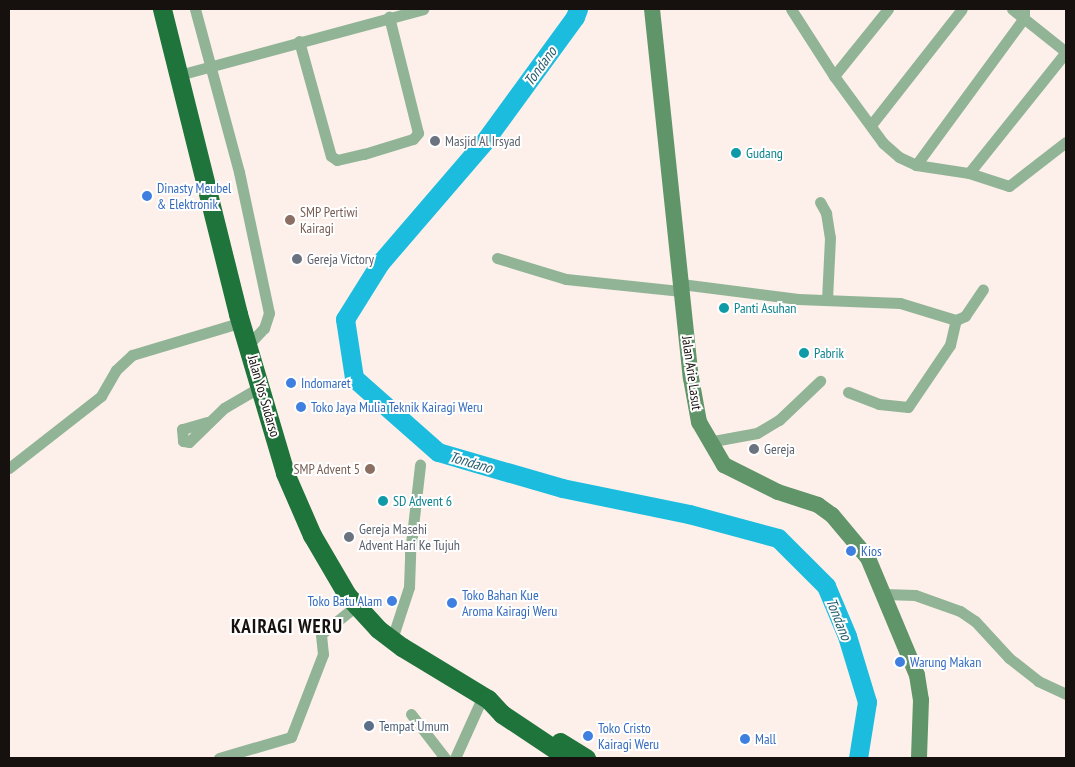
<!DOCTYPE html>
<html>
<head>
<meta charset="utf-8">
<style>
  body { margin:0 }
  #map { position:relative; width:1075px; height:767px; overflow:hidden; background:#fdf0ea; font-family:"PT Sans Narrow",sans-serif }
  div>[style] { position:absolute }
  .river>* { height:19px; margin:-9.5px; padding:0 9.5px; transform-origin:9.5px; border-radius:9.5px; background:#1cbcde }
  .minor>* { height:11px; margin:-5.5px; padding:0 5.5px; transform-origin:5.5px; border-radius:5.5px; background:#91b496 }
  .secondary>* { height:16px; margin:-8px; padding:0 8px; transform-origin:8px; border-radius:8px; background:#609569 }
  .trunk>* { height:19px; margin:-9.5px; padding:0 9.5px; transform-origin:9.5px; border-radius:9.5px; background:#1e743a }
  .dots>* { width:14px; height:14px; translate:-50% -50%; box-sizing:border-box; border:2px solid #fff; border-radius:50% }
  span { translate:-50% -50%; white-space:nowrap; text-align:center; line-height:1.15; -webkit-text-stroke:4px #fff; paint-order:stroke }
  .worship-label { font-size:14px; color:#5b616d }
  .left { translate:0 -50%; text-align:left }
  .culture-label { font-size:14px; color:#0d838f }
  .shop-label { font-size:14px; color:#366cbe }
  .right { translate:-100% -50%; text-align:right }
  .education-label { font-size:14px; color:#785e54 }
  .street-label { font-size:14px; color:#16100e }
  .service-label { font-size:14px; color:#4e5e75 }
  .water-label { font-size:15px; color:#255e6d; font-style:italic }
  .district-label { font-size:19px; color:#16100e; font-weight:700; letter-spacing:1px }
  .frame { position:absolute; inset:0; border:10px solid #16100e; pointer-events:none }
</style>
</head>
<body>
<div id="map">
  <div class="river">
    <i style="left:578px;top:9px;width:9px;rotate:111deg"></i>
    <i style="left:575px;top:17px;width:155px;rotate:126.1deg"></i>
    <i style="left:484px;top:142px;width:160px;rotate:130.7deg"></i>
    <i style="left:380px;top:263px;width:66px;rotate:122deg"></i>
    <i style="left:345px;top:319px;width:60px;rotate:81.3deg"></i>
    <i style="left:354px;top:378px;width:112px;rotate:41.4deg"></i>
    <i style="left:438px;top:452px;width:129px;rotate:16.2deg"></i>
    <i style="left:562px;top:488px;width:130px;rotate:11.6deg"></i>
    <i style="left:689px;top:514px;width:92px;rotate:15.1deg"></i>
    <i style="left:778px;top:538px;width:68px;rotate:45deg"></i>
    <i style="left:826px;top:586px;width:54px;rotate:67.2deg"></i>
    <i style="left:847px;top:636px;width:69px;rotate:73.1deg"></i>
    <i style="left:867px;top:702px;width:57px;rotate:99.1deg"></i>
  </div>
  <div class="minor">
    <i style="left:195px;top:9px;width:169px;rotate:74.9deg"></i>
    <i style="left:239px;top:172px;width:144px;rotate:78deg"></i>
    <i style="left:269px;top:313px;width:16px;rotate:108deg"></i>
    <i style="left:264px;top:328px;width:22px;rotate:133deg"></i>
    <i style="left:791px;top:9px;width:80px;rotate:57.3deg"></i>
    <i style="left:834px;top:76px;width:83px;rotate:53.8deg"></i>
    <i style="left:883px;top:143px;width:21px;rotate:41deg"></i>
    <i style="left:899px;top:157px;width:19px;rotate:25deg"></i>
    <i style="left:916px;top:165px;width:54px;rotate:8.6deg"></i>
    <i style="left:969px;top:173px;width:42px;rotate:18deg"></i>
    <i style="left:1009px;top:186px;width:72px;rotate:-37.7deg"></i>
    <i style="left:1012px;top:9px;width:69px;rotate:38.5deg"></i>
    <i style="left:299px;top:41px;width:119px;rotate:74.5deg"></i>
    <i style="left:331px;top:156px;width:7px;rotate:34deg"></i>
    <i style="left:337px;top:160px;width:28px;rotate:-13deg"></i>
    <i style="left:364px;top:154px;width:51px;rotate:-17deg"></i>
    <i style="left:413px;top:139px;width:8px;rotate:-50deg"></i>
    <i style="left:418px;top:133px;width:120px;rotate:-104deg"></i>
    <i style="left:179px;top:75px;width:253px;rotate:-15.1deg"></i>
    <i style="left:834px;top:76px;width:86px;rotate:-51.1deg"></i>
    <i style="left:871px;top:125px;width:147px;rotate:-51.9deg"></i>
    <i style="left:916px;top:165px;width:182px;rotate:-53.7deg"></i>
    <i style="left:1024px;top:18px;width:9px;rotate:-90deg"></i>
    <i style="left:969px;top:173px;width:155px;rotate:-51.3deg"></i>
    <i style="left:820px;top:202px;width:13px;rotate:61deg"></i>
    <i style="left:826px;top:213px;width:25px;rotate:81deg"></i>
    <i style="left:830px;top:238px;width:62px;rotate:92.8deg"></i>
    <i style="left:497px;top:258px;width:72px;rotate:16.9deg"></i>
    <i style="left:566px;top:279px;width:116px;rotate:6deg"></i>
    <i style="left:681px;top:284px;width:118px;rotate:7.3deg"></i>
    <i style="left:798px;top:299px;width:102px;rotate:2.2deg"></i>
    <i style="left:900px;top:303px;width:59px;rotate:16.9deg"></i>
    <i style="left:956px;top:320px;width:10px;rotate:-24deg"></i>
    <i style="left:965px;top:316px;width:32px;rotate:-56deg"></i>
    <i style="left:848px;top:392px;width:33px;rotate:21deg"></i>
    <i style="left:879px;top:404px;width:29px;rotate:6deg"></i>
    <i style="left:908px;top:407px;width:75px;rotate:-55.9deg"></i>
    <i style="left:950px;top:345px;width:26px;rotate:-77deg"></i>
    <i style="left:207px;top:422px;width:26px;rotate:164deg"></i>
    <i style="left:182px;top:429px;width:12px;rotate:85deg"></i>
    <i style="left:183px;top:441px;width:6px;rotate:9deg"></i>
    <i style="left:189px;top:442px;width:49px;rotate:-44.2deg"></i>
    <i style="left:224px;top:408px;width:42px;rotate:-30.3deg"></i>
    <i style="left:708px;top:442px;width:50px;rotate:-10.4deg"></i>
    <i style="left:757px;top:433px;width:26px;rotate:-31deg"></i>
    <i style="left:779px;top:420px;width:57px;rotate:-43.6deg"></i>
    <i style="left:9px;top:468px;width:117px;rotate:-38deg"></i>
    <i style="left:101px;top:396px;width:30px;rotate:-60deg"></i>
    <i style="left:116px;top:370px;width:22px;rotate:-43deg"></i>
    <i style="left:132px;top:355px;width:115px;rotate:-16.7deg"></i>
    <i style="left:884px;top:594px;width:31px;rotate:2deg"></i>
    <i style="left:915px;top:595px;width:48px;rotate:19.6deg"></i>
    <i style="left:960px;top:611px;width:18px;rotate:34deg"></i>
    <i style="left:975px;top:621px;width:50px;rotate:47.4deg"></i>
    <i style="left:1009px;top:658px;width:37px;rotate:38deg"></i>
    <i style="left:1038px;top:681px;width:31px;rotate:25deg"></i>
    <i style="left:392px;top:639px;width:55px;rotate:-71.9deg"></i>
    <i style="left:409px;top:587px;width:34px;rotate:-88deg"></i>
    <i style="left:410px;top:553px;width:89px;rotate:-83.5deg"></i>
    <i style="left:411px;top:714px;width:56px;rotate:52.3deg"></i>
    <i style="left:219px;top:758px;width:75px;rotate:-16.3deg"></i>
    <i style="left:291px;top:737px;width:89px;rotate:-68.9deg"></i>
    <i style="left:323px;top:654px;width:20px;rotate:-96deg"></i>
    <i style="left:321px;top:634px;width:45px;rotate:-38.7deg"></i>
    <i style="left:455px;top:758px;width:68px;rotate:-65.7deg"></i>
  </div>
  <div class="secondary">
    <i style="left:652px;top:9px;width:371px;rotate:84deg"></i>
    <i style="left:691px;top:378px;width:45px;rotate:79.7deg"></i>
    <i style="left:699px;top:422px;width:50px;rotate:59.8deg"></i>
    <i style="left:724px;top:465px;width:60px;rotate:26.6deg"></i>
    <i style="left:778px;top:492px;width:42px;rotate:18deg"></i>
    <i style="left:818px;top:505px;width:17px;rotate:36deg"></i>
    <i style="left:832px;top:515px;width:56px;rotate:50.1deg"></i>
    <i style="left:868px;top:558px;width:127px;rotate:67.3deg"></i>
    <i style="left:917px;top:675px;width:25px;rotate:81deg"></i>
    <i style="left:921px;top:700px;width:58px;rotate:92deg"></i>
  </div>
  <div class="trunk">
    <i style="left:162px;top:9px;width:314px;rotate:76deg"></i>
    <i style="left:238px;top:314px;width:166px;rotate:73.5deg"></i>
    <i style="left:285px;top:473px;width:68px;rotate:66.5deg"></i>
    <i style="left:312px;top:535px;width:69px;rotate:59.7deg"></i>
    <i style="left:347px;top:595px;width:46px;rotate:47.6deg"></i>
    <i style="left:378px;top:629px;width:30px;rotate:37deg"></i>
    <i style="left:402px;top:647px;width:100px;rotate:31.2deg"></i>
    <i style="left:488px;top:699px;width:21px;rotate:47deg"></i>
    <i style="left:502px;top:714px;width:79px;rotate:33.7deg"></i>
    <i style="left:560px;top:742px;width:31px;rotate:32deg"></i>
  </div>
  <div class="dots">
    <i style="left:435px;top:141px;background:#6b7280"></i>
    <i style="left:736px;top:153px;background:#0f9aa8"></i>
    <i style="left:147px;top:196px;background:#3f7fe0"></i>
    <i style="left:290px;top:220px;background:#8d6e63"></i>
    <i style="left:297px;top:259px;background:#6b7280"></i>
    <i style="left:724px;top:308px;background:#0f9aa8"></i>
    <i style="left:804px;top:353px;background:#0f9aa8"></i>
    <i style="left:291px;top:383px;background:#3f7fe0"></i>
    <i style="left:301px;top:407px;background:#3f7fe0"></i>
    <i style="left:754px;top:449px;background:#6b7280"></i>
    <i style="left:370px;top:469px;background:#8d6e63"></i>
    <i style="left:383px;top:501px;background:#0f9aa8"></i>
    <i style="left:349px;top:537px;background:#6b7280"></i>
    <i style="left:851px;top:551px;background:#3f7fe0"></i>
    <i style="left:392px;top:601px;background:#3f7fe0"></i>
    <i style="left:452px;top:603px;background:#3f7fe0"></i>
    <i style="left:900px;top:662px;background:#3f7fe0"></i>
    <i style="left:369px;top:726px;background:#5c6f8a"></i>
    <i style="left:588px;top:736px;background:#3f7fe0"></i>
    <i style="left:745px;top:739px;background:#3f7fe0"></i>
  </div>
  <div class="worship-label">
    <span class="left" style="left:445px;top:141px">Masjid Al Irsyad</span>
    <span class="left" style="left:307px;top:259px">Gereja Victory</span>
    <span class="left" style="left:764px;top:449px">Gereja</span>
    <span class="left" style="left:359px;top:537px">Gereja Masehi<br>Advent Hari Ke Tujuh</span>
  </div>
  <div class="culture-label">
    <span class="left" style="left:746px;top:153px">Gudang</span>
    <span class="left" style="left:734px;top:308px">Panti Asuhan</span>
    <span class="left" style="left:814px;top:353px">Pabrik</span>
    <span class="left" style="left:393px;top:501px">SD Advent 6</span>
  </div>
  <div class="shop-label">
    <span class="left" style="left:157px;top:196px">Dinasty Meubel<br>&amp; Elektronik</span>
    <span class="left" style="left:301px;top:383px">Indomaret</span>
    <span class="left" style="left:311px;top:407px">Toko Jaya Mulia Teknik Kairagi Weru</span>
    <span class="left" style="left:861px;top:551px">Kios</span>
    <span class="left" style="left:462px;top:603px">Toko Bahan Kue<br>Aroma Kairagi Weru</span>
    <span class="right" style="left:382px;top:601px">Toko Batu Alam</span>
    <span class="left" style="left:910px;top:662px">Warung Makan</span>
    <span class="left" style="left:598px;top:736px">Toko Cristo<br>Kairagi Weru</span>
    <span class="left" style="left:755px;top:739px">Mall</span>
  </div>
  <div class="education-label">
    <span class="left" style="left:300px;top:220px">SMP Pertiwi<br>Kairagi</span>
    <span class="right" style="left:360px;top:469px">SMP Advent 5</span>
  </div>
  <div class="street-label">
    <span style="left:692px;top:373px;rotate:82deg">Jalan Arie Lasut</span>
    <span style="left:264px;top:396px;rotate:74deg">Jalan Yos Sudarso</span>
  </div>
  <div class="service-label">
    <span class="left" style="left:379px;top:726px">Tempat Umum</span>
  </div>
  <div class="water-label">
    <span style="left:540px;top:66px;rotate:-54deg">Tondano</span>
    <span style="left:471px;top:462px;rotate:16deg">Tondano</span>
    <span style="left:839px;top:619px;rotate:68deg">Tondano</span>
  </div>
  <div class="district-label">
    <span style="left:287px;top:627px">KAIRAGI WERU</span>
  </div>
  <div class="frame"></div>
</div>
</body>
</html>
